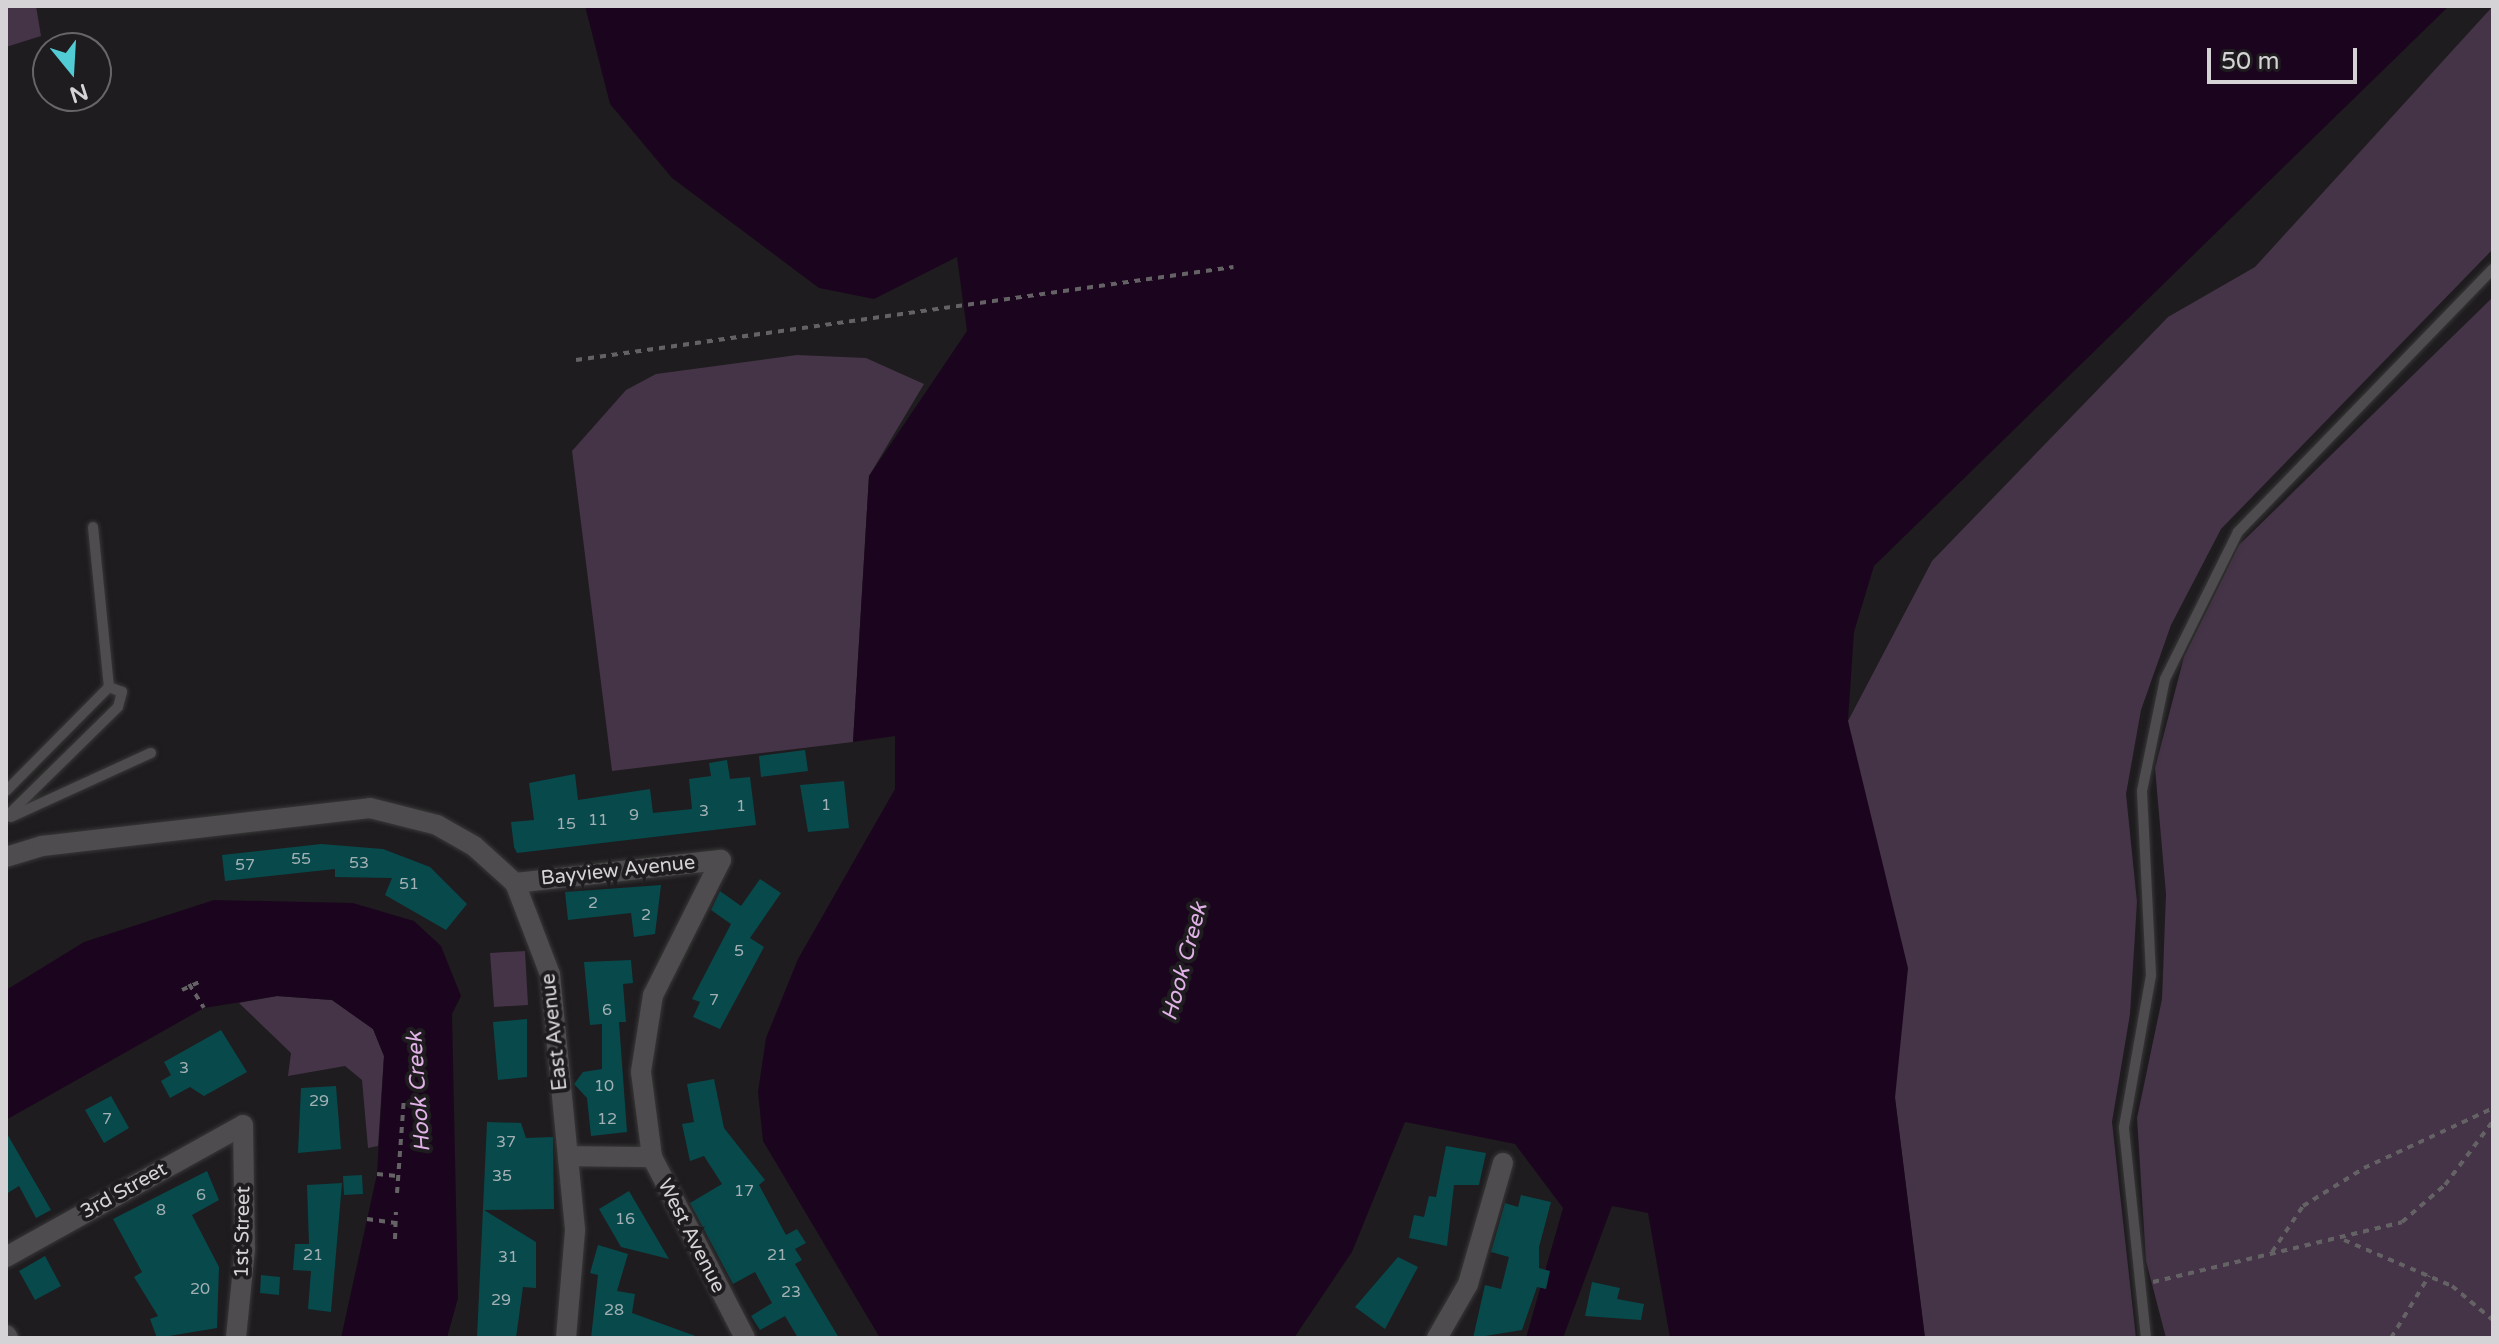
<!DOCTYPE html>
<html>
<head>
<meta charset="utf-8">
<style>
  body { margin:0 }
  #map { position:relative; width:2499px; height:1344px; overflow:hidden; background:#1e1c1e; font-family:"Varela Round",sans-serif }
  div>[style] { position:absolute }
  .green>* { inset:0; background:#453347 }
  .water>* { inset:0; background:#1b051e }
  .building>* { inset:0; background:#08494c }
  .path>* { height:4px; margin-top:-2px; transform-origin:0; background:repeating-linear-gradient(90deg,#646264 0 6px,transparent 0 12px) }
  .roads { filter:drop-shadow(0 0 2px #393839) drop-shadow(0 0 2px #393839) }
  .lane>* { height:10px; margin:-5px; padding:0 5px; transform-origin:5px; border-radius:5px; background:#4e4c4e }
  .street>* { height:20px; margin:-10px; padding:0 10px; transform-origin:10px; border-radius:10px; background:#4e4c4e }
  span { translate:-50% -50%; white-space:nowrap; text-align:center; line-height:1.15; -webkit-text-stroke:8px #1e1c1e; paint-order:stroke }
  .number-label { font-size:16px; color:#a2b0b3 }
  .number-label span { -webkit-text-stroke-width:0 }
  .street-label { font-size:20px; color:#d5d3d5 }
  .water-label { font-size:22px; color:#e1b2e7; font-style:italic }
  .frame { position:absolute; inset:0; border:8px solid #d5d3d5; pointer-events:none }
  .north { position:absolute; left:32px; top:32px; width:80px; height:80px; box-sizing:border-box; background:#1e1c1e; border:2px solid #676567; border-radius:50%; rotate:162deg; font-size:22px; font-weight:700; line-height:32px; text-align:center; color:#d5d3d5 }
  .north::after { content:''; display:block; margin:auto; width:28px; height:36px; background:#51ccd4; clip-path:polygon(50% 0,100% 100%,50% 72%,0 100%) }
  .scale { position:absolute; left:2207px; top:48px; width:150px; height:36px; box-sizing:border-box; border:4px solid #d5d3d5; border-top:0; padding-left:10px; font-size:24px; line-height:28px; white-space:nowrap; color:#d5d3d5; -webkit-text-stroke:6px #1e1c1e; paint-order:stroke }
</style>
</head>
<body>
<div id="map">
  <div class="green">
    <i style="clip-path:polygon(6px 6px,36px 6px,41px 36px,6px 47px)"></i>
    <i style="clip-path:polygon(2493px 6px,2493px 249px,2221px 529px,2171px 625px,2141px 710px,2126px 794px,2137px 902px,2130px 1014px,2112px 1122px,2136px 1338px,1925px 1338px,1848px 721px,1932px 561px,2168px 317px,2255px 267px)"></i>
    <i style="clip-path:polygon(2493px 297px,2493px 1338px,2166px 1338px,2146px 1261px,2137px 1118px,2162px 999px,2166px 894px,2155px 768px,2184px 657px,2239px 545px)"></i>
    <i style="clip-path:polygon(797px 355px,866px 358px,924px 384px,869px 476px,853px 742px,612px 771px,572px 451px,626px 390px,656px 374px)"></i>
    <i style="clip-path:polygon(525px 951px,528px 1005px,494px 1007px,490px 953px)"></i>
    <i style="clip-path:polygon(277px 996px,332px 1000px,373px 1029px,384px 1056px,378px 1146px,368px 1148px,362px 1080px,345px 1066px,288px 1076px,291px 1053px,239px 1003px)"></i>
  </div>
  <div class="water">
    <i style="clip-path:polygon(585px 6px,2449px 6px,1874px 566px,1854px 632px,1848px 721px,1908px 968px,1895px 1098px,1925px 1338px,1670px 1338px,1648px 1213px,1612px 1206px,1563px 1338px,1526px 1338px,1563px 1208px,1515px 1144px,1405px 1122px,1352px 1252px,1294px 1338px,880px 1338px,763px 1141px,758px 1092px,766px 1038px,798px 959px,895px 789px,895px 736px,853px 742px,869px 476px,967px 331px,957px 257px,874px 299px,819px 288px,672px 178px,610px 104px)"></i>
    <i style="clip-path:polygon(214px 900px,353px 903px,414px 921px,441px 946px,461px 996px,452px 1014px,458px 1298px,447px 1338px,341px 1338px,377px 1174px,384px 1056px,373px 1029px,332px 1000px,277px 996px,204px 1008px,6px 1120px,6px 990px,84px 942px)"></i>
  </div>
  <div class="building">
    <i style="clip-path:polygon(805px 750px,808px 771px,761px 777px,759px 756px)"></i>
    <i style="clip-path:polygon(727px 760px,730px 779px,750px 777px,756px 825px,517px 853px,514px 847px,511px 822px,534px 820px,529px 783px,575px 774px,578px 800px,650px 789px,653px 813px,692px 809px,689px 779px,711px 776px,709px 763px)"></i>
    <i style="clip-path:polygon(844px 781px,849px 828px,808px 832px,800px 785px)"></i>
    <i style="clip-path:polygon(321px 844px,383px 849px,430px 867px,467px 904px,446px 930px,385px 895px,392px 878px,335px 877px,335px 869px,225px 881px,222px 855px)"></i>
    <i style="clip-path:polygon(760px 879px,781px 893px,750px 938px,764px 947px,720px 1029px,693px 1017px,700px 1002px,692px 999px,731px 924px,711px 910px,720px 891px,741px 906px)"></i>
    <i style="clip-path:polygon(661px 885px,655px 934px,634px 937px,631px 913px,568px 920px,565px 892px)"></i>
    <i style="clip-path:polygon(631px 960px,633px 983px,623px 984px,626px 1022px,619px 1022px,627px 1132px,591px 1136px,587px 1098px,574px 1084px,583px 1072px,602px 1069px,602px 1024px,590px 1025px,584px 962px)"></i>
    <i style="clip-path:polygon(527px 1019px,527px 1077px,498px 1080px,493px 1022px)"></i>
    <i style="clip-path:polygon(221px 1030px,247px 1072px,204px 1096px,190px 1087px,170px 1098px,161px 1081px,171px 1075px,164px 1062px)"></i>
    <i style="clip-path:polygon(714px 1079px,724px 1128px,765px 1180px,759px 1185px,786px 1235px,797px 1229px,806px 1243px,795px 1249px,802px 1260px,795px 1264px,839px 1338px,798px 1338px,785px 1316px,760px 1330px,751px 1316px,772px 1303px,755px 1272px,733px 1284px,690px 1203px,722px 1184px,704px 1156px,690px 1161px,682px 1124px,694px 1122px,687px 1084px)"></i>
    <i style="clip-path:polygon(336px 1086px,341px 1149px,298px 1153px,301px 1088px)"></i>
    <i style="clip-path:polygon(111px 1096px,129px 1128px,104px 1143px,85px 1110px)"></i>
    <i style="clip-path:polygon(487px 1122px,521px 1123px,526px 1138px,553px 1137px,554px 1209px,484px 1210px,536px 1242px,536px 1288px,523px 1287px,516px 1338px,477px 1338px)"></i>
    <i style="clip-path:polygon(6px 1132px,51px 1210px,36px 1218px,19px 1186px,6px 1194px)"></i>
    <i style="clip-path:polygon(1446px 1146px,1486px 1153px,1479px 1185px,1454px 1185px,1447px 1246px,1409px 1238px,1414px 1215px,1424px 1217px,1429px 1196px,1436px 1197px)"></i>
    <i style="clip-path:polygon(207px 1171px,219px 1200px,192px 1215px,219px 1267px,217px 1328px,157px 1338px,150px 1319px,158px 1316px,134px 1277px,142px 1272px,113px 1219px)"></i>
    <i style="clip-path:polygon(362px 1175px,363px 1194px,344px 1195px,343px 1176px)"></i>
    <i style="clip-path:polygon(342px 1183px,331px 1312px,308px 1309px,311px 1271px,293px 1270px,295px 1244px,309px 1244px,307px 1185px)"></i>
    <i style="clip-path:polygon(629px 1191px,669px 1259px,621px 1247px,599px 1209px)"></i>
    <i style="clip-path:polygon(1521px 1195px,1551px 1202px,1539px 1247px,1539px 1268px,1550px 1271px,1546px 1289px,1537px 1287px,1522px 1330px,1473px 1338px,1485px 1285px,1501px 1289px,1509px 1257px,1491px 1252px,1505px 1203px,1518px 1207px)"></i>
    <i style="clip-path:polygon(598px 1245px,628px 1254px,617px 1291px,635px 1294px,632px 1313px,701px 1338px,591px 1338px,598px 1275px,590px 1273px)"></i>
    <i style="clip-path:polygon(45px 1256px,61px 1286px,35px 1300px,19px 1271px)"></i>
    <i style="clip-path:polygon(1398px 1257px,1418px 1267px,1385px 1329px,1355px 1307px)"></i>
    <i style="clip-path:polygon(261px 1275px,280px 1277px,279px 1295px,260px 1293px)"></i>
    <i style="clip-path:polygon(1592px 1282px,1620px 1288px,1617px 1299px,1644px 1304px,1641px 1320px,1585px 1316px)"></i>
  </div>
  <div class="path">
    <i style="left:576px;top:360px;width:664px;rotate:-8.06deg"></i>
    <i style="left:189px;top:984px;width:28px;rotate:58deg"></i>
    <i style="left:182px;top:990px;width:19px;rotate:-25deg"></i>
    <i style="left:377px;top:1174px;width:20px;rotate:6deg"></i>
    <i style="left:397px;top:1193px;width:96px;rotate:-85.8deg"></i>
    <i style="left:367px;top:1219px;width:29px;rotate:8deg"></i>
    <i style="left:395px;top:1239px;width:27px;rotate:-88deg"></i>
    <i style="left:2344px;top:1240px;width:117px;rotate:23.1deg"></i>
    <i style="left:2452px;top:1286px;width:53px;rotate:39.7deg"></i>
    <i style="left:2272px;top:1252px;width:55px;rotate:-56deg"></i>
    <i style="left:2303px;top:1206px;width:72px;rotate:-31.9deg"></i>
    <i style="left:2364px;top:1168px;width:142px;rotate:-24.9deg"></i>
    <i style="left:2153px;top:1282px;width:256px;rotate:-13.5deg"></i>
    <i style="left:2402px;top:1222px;width:57px;rotate:-40.7deg"></i>
    <i style="left:2445px;top:1185px;width:80px;rotate:-53.1deg"></i>
    <i style="left:2391px;top:1338px;width:73px;rotate:-58.5deg"></i>
  </div>
  <div class="roads">
    <div class="lane">
      <i style="left:93px;top:527px;width:161px;rotate:84.3deg"></i>
      <i style="left:6px;top:791px;width:146px;rotate:-45.3deg"></i>
      <i style="left:6px;top:817px;width:157px;rotate:-44.5deg"></i>
      <i style="left:118px;top:707px;width:16px;rotate:-75deg"></i>
      <i style="left:122px;top:692px;width:14px;rotate:-159deg"></i>
      <i style="left:11px;top:817px;width:154px;rotate:-24.6deg"></i>
      <i style="left:2146px;top:1338px;width:212px;rotate:-96deg"></i>
      <i style="left:2124px;top:1127px;width:154px;rotate:-79.9deg"></i>
      <i style="left:2151px;top:975px;width:184px;rotate:-92.8deg"></i>
      <i style="left:2142px;top:791px;width:114px;rotate:-78.4deg"></i>
      <i style="left:2165px;top:679px;width:164px;rotate:-63.6deg"></i>
      <i style="left:2238px;top:532px;width:366px;rotate:-45.9deg"></i>
    </div>
    <div class="street">
      <i style="left:6px;top:857px;width:38px;rotate:-17deg"></i>
      <i style="left:42px;top:846px;width:330px;rotate:-6.6deg"></i>
      <i style="left:370px;top:808px;width:69px;rotate:14.2deg"></i>
      <i style="left:437px;top:825px;width:43px;rotate:29.6deg"></i>
      <i style="left:474px;top:846px;width:55px;rotate:42.1deg"></i>
      <i style="left:515px;top:883px;width:97px;rotate:69deg"></i>
      <i style="left:550px;top:974px;width:258px;rotate:84.4deg"></i>
      <i style="left:575px;top:1231px;width:107px;rotate:94.8deg"></i>
      <i style="left:721px;top:860px;width:151px;rotate:116.7deg"></i>
      <i style="left:653px;top:995px;width:78px;rotate:98.9deg"></i>
      <i style="left:641px;top:1072px;width:86px;rotate:82.6deg"></i>
      <i style="left:652px;top:1157px;width:203px;rotate:62.8deg"></i>
      <i style="left:515px;top:883px;width:207px;rotate:-6.4deg"></i>
      <i style="left:568px;top:1156px;width:84px;rotate:0.7deg"></i>
      <i style="left:6px;top:1257px;width:271px;rotate:-29.1deg"></i>
      <i style="left:243px;top:1125px;width:124px;rotate:89.1deg"></i>
      <i style="left:245px;top:1249px;width:89px;rotate:95.8deg"></i>
      <i style="left:6px;top:1335px;width:4px;rotate:56deg"></i>
      <i style="left:1437px;top:1338px;width:62px;rotate:-60.1deg"></i>
      <i style="left:1468px;top:1284px;width:126px;rotate:-73.9deg"></i>
    </div>
  </div>
  <div class="number-label">
    <span style="left:826px;top:805px">1</span>
    <span style="left:741px;top:806px">1</span>
    <span style="left:704px;top:811px">3</span>
    <span style="left:634px;top:815px">9</span>
    <span style="left:598px;top:820px">11</span>
    <span style="left:566px;top:824px">15</span>
    <span style="left:301px;top:859px">55</span>
    <span style="left:359px;top:863px">53</span>
    <span style="left:245px;top:865px">57</span>
    <span style="left:409px;top:884px">51</span>
    <span style="left:593px;top:903px">2</span>
    <span style="left:646px;top:915px">2</span>
    <span style="left:739px;top:951px">5</span>
    <span style="left:714px;top:1000px">7</span>
    <span style="left:607px;top:1010px">6</span>
    <span style="left:184px;top:1068px">3</span>
    <span style="left:604px;top:1086px">10</span>
    <span style="left:319px;top:1101px">29</span>
    <span style="left:107px;top:1119px">7</span>
    <span style="left:607px;top:1119px">12</span>
    <span style="left:506px;top:1142px">37</span>
    <span style="left:502px;top:1176px">35</span>
    <span style="left:744px;top:1191px">17</span>
    <span style="left:201px;top:1195px">6</span>
    <span style="left:161px;top:1210px">8</span>
    <span style="left:625px;top:1219px">16</span>
    <span style="left:313px;top:1255px">21</span>
    <span style="left:777px;top:1255px">21</span>
    <span style="left:508px;top:1257px">31</span>
    <span style="left:200px;top:1289px">20</span>
    <span style="left:791px;top:1292px">23</span>
    <span style="left:501px;top:1300px">29</span>
    <span style="left:614px;top:1310px">28</span>
  </div>
  <div class="street-label">
    <span style="left:618px;top:871px;rotate:-6deg">Bayview Avenue</span>
    <span style="left:555px;top:1032px;rotate:-96deg">East Avenue</span>
    <span style="left:124px;top:1191px;rotate:-29deg">3rd Street</span>
    <span style="left:243px;top:1232px;rotate:-89deg">1st Street</span>
    <span style="left:691px;top:1236px;rotate:63deg">West Avenue</span>
  </div>
  <div class="water-label">
    <span style="left:1185px;top:962px;rotate:-75deg">Hook Creek</span>
    <span style="left:419px;top:1092px;rotate:-94deg">Hook Creek</span>
  </div>
  <div class="frame"></div>
  <div class="north">N</div>
  <div class="scale">50 m</div>
</div>
</body>
</html>
